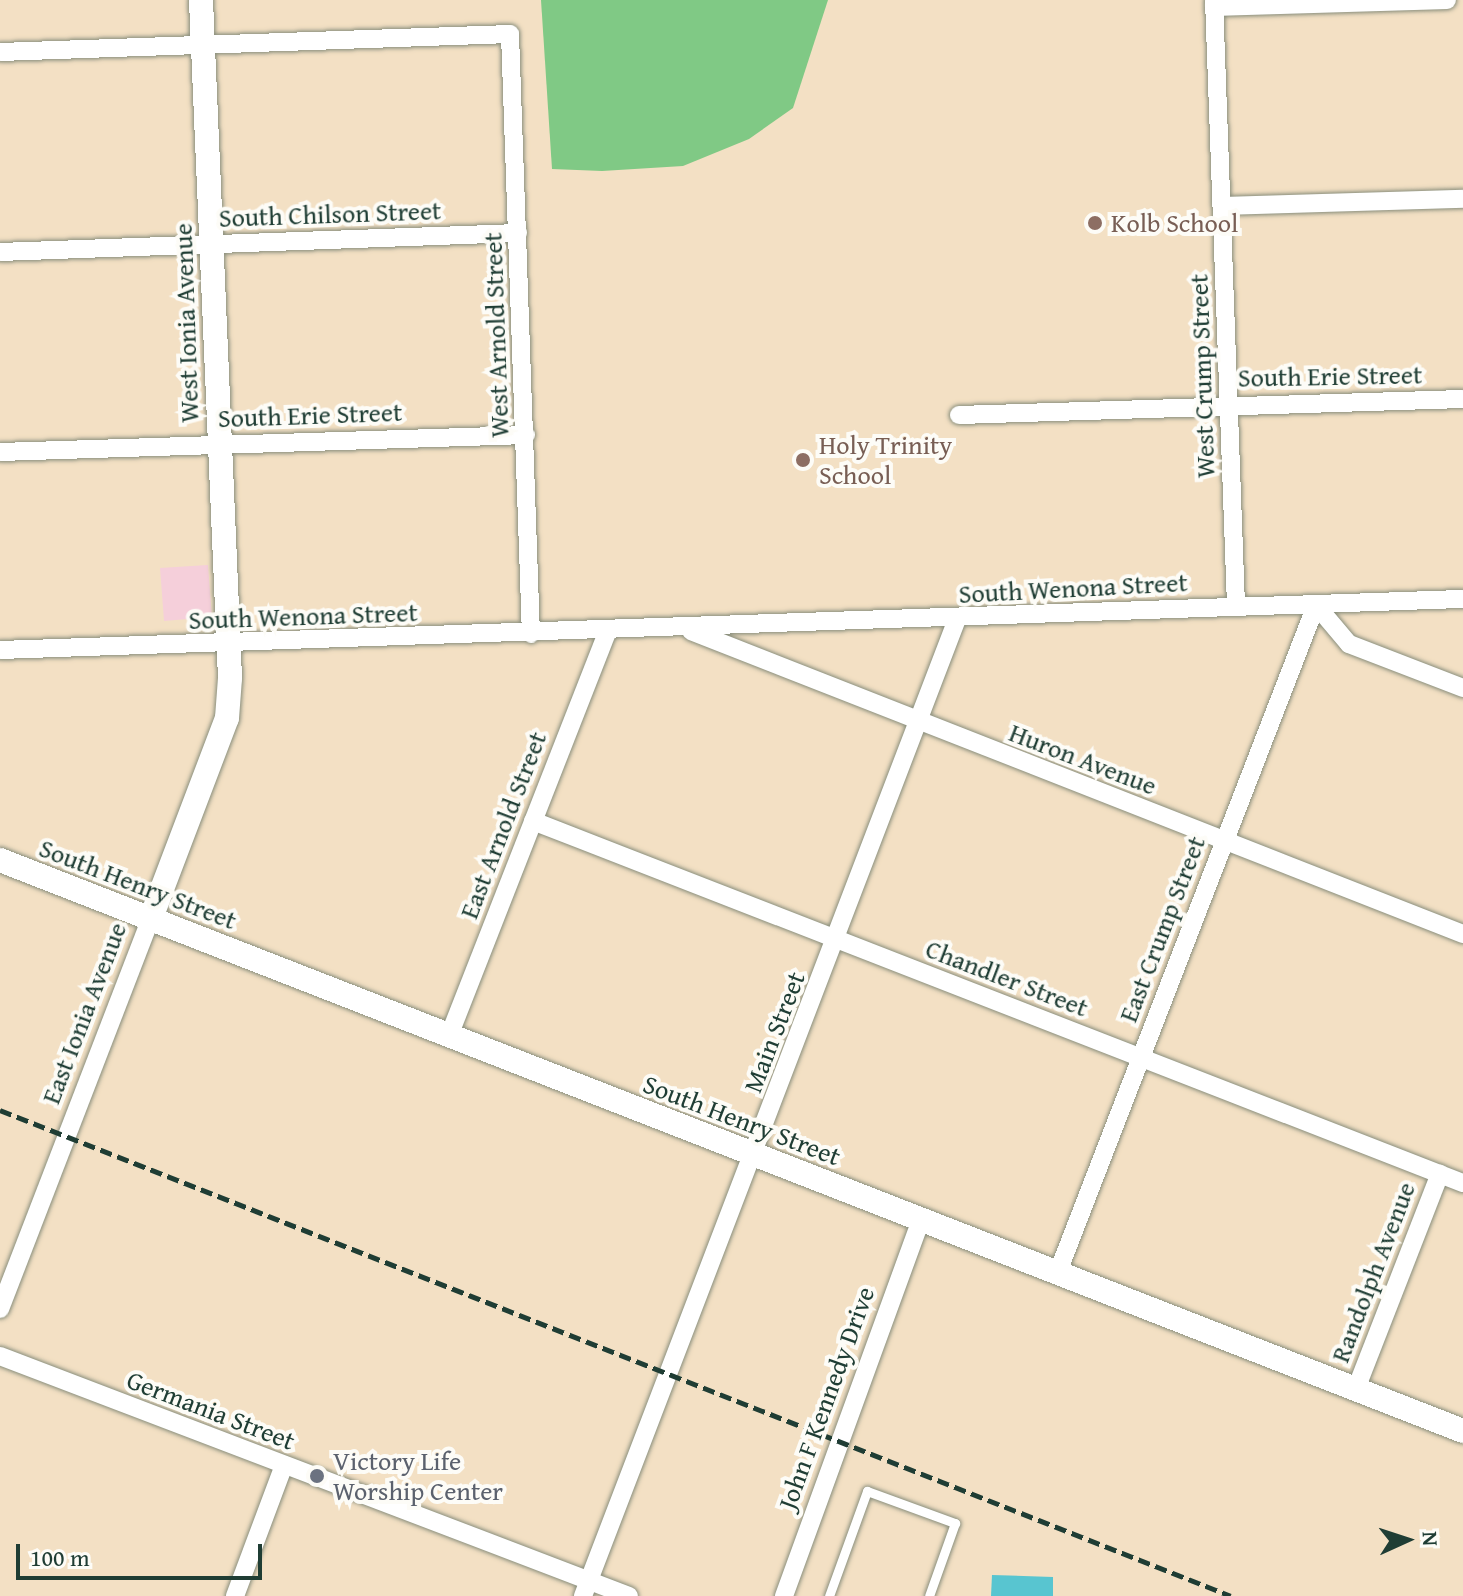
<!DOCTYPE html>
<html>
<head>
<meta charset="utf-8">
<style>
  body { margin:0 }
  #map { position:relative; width:1463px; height:1596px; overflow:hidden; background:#f3e0c4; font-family:"Gentium Book Plus",serif }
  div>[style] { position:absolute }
  .built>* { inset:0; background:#f5cfda }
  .green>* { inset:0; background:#80c985 }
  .water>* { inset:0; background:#58c5d0 }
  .roads { filter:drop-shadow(0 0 2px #898e7c) drop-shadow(0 0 2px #898e7c) }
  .service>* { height:9px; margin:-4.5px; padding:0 4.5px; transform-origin:4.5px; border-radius:4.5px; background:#fff }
  .minor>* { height:18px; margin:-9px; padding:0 9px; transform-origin:9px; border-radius:9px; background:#fff }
  .tertiary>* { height:24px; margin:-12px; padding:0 12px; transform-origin:12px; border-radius:12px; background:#fff }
  .rail>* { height:5px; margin-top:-2.5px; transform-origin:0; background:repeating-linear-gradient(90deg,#1f3d34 0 12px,transparent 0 18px) }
  .dots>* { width:22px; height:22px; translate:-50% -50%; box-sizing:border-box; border:4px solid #fdfcf7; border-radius:50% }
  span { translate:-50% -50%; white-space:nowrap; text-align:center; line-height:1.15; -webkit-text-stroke:8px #fdfcf7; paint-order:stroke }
  .street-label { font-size:26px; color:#1f3d34 }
  .education-label { font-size:26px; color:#785e54 }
  .left { translate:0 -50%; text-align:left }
  .worship-label { font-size:26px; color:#5b616d }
  .north { position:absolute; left:1367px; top:1500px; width:80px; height:80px; -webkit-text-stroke:6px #fdfcf7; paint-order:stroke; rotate:87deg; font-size:22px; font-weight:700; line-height:32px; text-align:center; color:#1f3d34 }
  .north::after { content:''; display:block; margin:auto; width:28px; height:36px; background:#1f3d34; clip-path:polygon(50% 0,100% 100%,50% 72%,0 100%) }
  .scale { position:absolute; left:16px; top:1544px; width:246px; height:36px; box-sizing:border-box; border:4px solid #1f3d34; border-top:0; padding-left:10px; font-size:24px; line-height:28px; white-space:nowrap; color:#1f3d34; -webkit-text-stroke:6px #fdfcf7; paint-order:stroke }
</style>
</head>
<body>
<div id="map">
  <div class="built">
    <i style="clip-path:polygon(208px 565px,212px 617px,164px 621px,160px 568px)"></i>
  </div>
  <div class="green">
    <i style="clip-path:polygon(541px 0,828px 0,793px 108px,749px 139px,683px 166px,602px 171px,552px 169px)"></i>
  </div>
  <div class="water">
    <i style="clip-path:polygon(992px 1575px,1053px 1577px,1053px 1596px,991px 1596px)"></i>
  </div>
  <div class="roads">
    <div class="service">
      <i style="left:829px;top:1596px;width:112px;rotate:-70.1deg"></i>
      <i style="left:867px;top:1491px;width:94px;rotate:20deg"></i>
      <i style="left:955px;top:1523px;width:77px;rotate:109.6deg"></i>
    </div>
    <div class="minor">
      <i style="left:1214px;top:0;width:607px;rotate:87.92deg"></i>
      <i style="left:1214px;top:7px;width:233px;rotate:-1.7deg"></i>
      <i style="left:0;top:52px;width:510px;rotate:-2.02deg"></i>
      <i style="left:510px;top:34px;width:600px;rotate:88deg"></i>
      <i style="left:1223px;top:206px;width:240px;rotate:-1.7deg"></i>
      <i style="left:0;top:252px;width:518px;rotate:-2.1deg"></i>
      <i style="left:959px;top:415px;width:504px;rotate:-1.82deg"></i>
      <i style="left:0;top:452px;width:526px;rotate:-1.85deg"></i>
      <i style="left:1316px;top:605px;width:51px;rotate:49.8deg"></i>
      <i style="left:1349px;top:644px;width:122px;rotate:21.1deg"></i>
      <i style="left:691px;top:631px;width:829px;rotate:21.43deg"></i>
      <i style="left:0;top:650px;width:1464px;rotate:-2deg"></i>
      <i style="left:533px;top:821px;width:998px;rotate:21.27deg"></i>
      <i style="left:449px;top:1036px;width:434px;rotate:-68.6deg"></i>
      <i style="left:1058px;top:1272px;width:715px;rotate:-68.85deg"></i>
      <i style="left:0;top:1309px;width:419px;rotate:-68.9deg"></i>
      <i style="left:0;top:1356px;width:673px;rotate:20.88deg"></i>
      <i style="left:1356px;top:1389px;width:231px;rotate:-68.7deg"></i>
      <i style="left:235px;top:1596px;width:140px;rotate:-69.5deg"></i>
      <i style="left:583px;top:1596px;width:1046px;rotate:-69.05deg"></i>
      <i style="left:784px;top:1596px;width:400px;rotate:-70deg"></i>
    </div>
    <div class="tertiary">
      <i style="left:0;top:860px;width:1570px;rotate:21.32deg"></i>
      <i style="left:151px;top:918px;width:214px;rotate:-69.2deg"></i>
      <i style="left:227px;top:718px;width:40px;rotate:-85.7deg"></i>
      <i style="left:230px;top:678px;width:679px;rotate:-92.45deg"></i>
    </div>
  </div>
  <div class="rail">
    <i style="left:0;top:1110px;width:1323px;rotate:21.54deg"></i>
  </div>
  <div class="dots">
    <i style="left:1095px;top:223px;background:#8d6e63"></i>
    <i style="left:803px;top:460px;background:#8d6e63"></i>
    <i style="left:317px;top:1476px;background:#6b7280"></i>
  </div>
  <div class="street-label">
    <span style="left:330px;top:214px;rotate:-2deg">South Chilson Street</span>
    <span style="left:186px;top:323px;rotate:-92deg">West Ionia Avenue</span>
    <span style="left:496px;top:335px;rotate:-92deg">West Arnold Street</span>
    <span style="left:1202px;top:376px;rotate:-92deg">West Crump Street</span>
    <span style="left:1330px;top:376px;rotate:-1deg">South Erie Street</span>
    <span style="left:310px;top:415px;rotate:-2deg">South Erie Street</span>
    <span style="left:1073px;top:588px;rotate:-3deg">South Wenona Street</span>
    <span style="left:303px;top:616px;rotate:-2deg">South Wenona Street</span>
    <span style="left:1083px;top:759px;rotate:21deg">Huron Avenue</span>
    <span style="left:503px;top:825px;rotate:-69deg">East Arnold Street</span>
    <span style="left:138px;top:884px;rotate:21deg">South Henry Street</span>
    <span style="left:1162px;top:929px;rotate:-69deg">East Crump Street</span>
    <span style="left:1007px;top:978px;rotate:21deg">Chandler Street</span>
    <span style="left:84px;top:1013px;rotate:-69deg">East Ionia Avenue</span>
    <span style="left:774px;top:1032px;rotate:-69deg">Main Street</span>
    <span style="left:742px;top:1120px;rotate:21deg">South Henry Street</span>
    <span style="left:1373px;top:1272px;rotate:-69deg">Randolph Avenue</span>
    <span style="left:826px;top:1398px;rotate:-70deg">John F Kennedy Drive</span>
    <span style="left:211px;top:1410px;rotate:21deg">Germania Street</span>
  </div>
  <div class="education-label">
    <span class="left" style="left:1111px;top:223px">Kolb School</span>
    <span class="left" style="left:819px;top:460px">Holy Trinity<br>School</span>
  </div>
  <div class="worship-label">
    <span class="left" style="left:333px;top:1476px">Victory Life<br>Worship Center</span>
  </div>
  <div class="north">N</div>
  <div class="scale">100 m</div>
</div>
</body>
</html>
